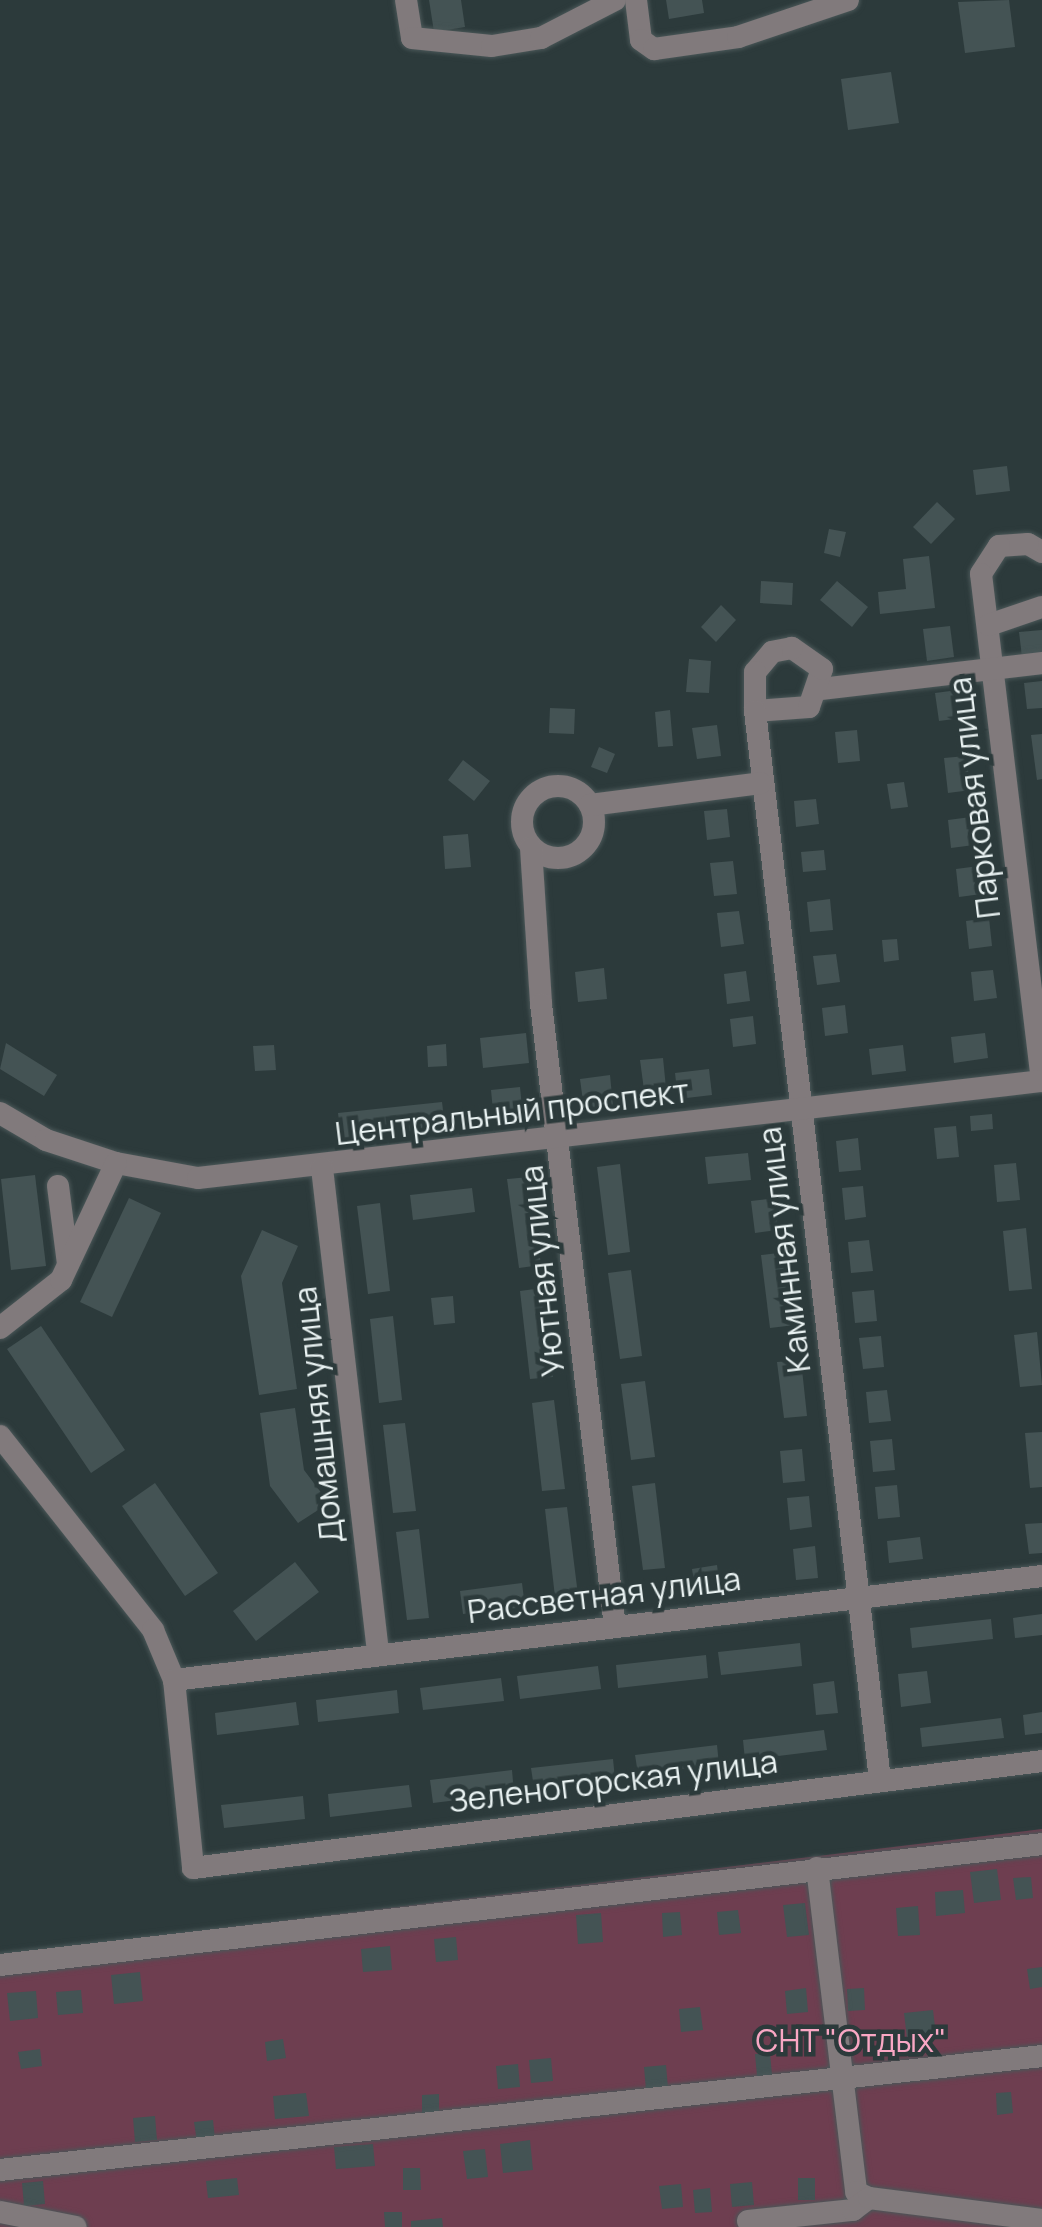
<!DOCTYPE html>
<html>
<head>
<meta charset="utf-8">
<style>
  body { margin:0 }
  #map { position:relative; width:1042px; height:2227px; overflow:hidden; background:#2c3a3b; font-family:Manrope,sans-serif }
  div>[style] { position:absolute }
  .green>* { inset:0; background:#6e3e50 }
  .building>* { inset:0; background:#445354 }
  .roads { filter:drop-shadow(0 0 2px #4a5758) drop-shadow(0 0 2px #4a5758) }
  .minor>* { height:22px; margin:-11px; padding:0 11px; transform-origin:11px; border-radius:11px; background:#817a7c }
  .minor>.ring { margin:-11px; padding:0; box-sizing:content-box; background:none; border:22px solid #817a7c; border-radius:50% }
  span { translate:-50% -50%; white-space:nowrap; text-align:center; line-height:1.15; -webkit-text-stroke:9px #2c3a3b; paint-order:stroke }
  .street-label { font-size:32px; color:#e9f2f2 }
  .park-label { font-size:32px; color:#f9a7c4 }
</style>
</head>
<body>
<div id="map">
  <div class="green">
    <i style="clip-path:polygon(1042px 1829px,1042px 2227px,0 2227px,0 1955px)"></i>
  </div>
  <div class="building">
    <i style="clip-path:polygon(429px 0,461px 0,465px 27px,434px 32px)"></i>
    <i style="clip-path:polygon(666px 0,702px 0,704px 13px,669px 19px)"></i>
    <i style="clip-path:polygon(1009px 0,1015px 47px,965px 53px,958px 2px)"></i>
    <i style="clip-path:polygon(891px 72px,899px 123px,848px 130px,841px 79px)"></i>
    <i style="clip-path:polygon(1007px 466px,1010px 491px,976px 495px,973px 470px)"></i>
    <i style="clip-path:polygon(937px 502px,955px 519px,931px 544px,913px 527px)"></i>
    <i style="clip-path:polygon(829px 529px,846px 532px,840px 557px,824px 553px)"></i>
    <i style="clip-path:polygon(929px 556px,935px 608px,880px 614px,878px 592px,906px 589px,903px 559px)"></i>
    <i style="clip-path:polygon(761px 581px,793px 583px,792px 605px,760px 603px)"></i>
    <i style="clip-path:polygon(837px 581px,868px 607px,852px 627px,820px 600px)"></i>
    <i style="clip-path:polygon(721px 605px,736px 620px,716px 642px,701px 627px)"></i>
    <i style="clip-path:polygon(950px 626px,954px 657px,927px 661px,923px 629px)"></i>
    <i style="clip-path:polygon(1042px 630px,1042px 655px,1022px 657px,1019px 632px)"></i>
    <i style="clip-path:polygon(689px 659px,711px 661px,709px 693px,686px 692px)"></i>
    <i style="clip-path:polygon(1042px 681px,1042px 708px,1027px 709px,1024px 683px)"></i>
    <i style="clip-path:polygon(958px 690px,962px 718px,939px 721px,935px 693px)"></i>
    <i style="clip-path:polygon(550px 708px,575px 709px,574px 734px,549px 733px)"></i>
    <i style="clip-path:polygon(670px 710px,673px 746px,658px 747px,655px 712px)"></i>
    <i style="clip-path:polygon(717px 725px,721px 756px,697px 759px,692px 728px)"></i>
    <i style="clip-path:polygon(857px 730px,860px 761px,838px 763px,835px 732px)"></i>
    <i style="clip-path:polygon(1042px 734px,1042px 779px,1037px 780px,1031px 735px)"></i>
    <i style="clip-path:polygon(599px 747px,615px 754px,607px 773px,591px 767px)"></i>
    <i style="clip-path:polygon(966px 756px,971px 790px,948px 793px,944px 758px)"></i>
    <i style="clip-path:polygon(463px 760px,490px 781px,474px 801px,448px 780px)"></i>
    <i style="clip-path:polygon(904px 782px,908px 807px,891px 809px,887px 784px)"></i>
    <i style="clip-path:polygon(816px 799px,819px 824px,796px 827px,794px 801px)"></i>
    <i style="clip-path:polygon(727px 809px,730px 837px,707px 840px,704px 811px)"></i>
    <i style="clip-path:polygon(971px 817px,974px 845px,951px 848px,948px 820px)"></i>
    <i style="clip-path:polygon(468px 834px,471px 867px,445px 869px,443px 836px)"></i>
    <i style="clip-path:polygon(824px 850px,826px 870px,803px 872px,801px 852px)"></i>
    <i style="clip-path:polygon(733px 861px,737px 894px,714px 896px,710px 863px)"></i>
    <i style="clip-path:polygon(979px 866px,982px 894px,959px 897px,956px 869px)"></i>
    <i style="clip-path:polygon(830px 899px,833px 930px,810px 932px,807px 902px)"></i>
    <i style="clip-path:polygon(739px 911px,744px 944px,721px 947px,717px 913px)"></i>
    <i style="clip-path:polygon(989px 918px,992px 946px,969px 949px,966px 921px)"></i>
    <i style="clip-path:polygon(897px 939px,899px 960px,884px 962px,882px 940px)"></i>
    <i style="clip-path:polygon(836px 954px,840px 982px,817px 985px,813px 956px)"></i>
    <i style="clip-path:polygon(604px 968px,607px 999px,578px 1002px,575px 972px)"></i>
    <i style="clip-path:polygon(993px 970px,997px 998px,974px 1001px,971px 972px)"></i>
    <i style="clip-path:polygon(746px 971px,750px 1001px,727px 1004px,724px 974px)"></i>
    <i style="clip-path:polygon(845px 1005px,848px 1033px,825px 1036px,822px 1008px)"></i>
    <i style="clip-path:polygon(753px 1016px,756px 1044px,733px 1047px,730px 1019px)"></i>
    <i style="clip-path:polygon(526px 1033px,529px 1063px,483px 1068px,480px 1038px)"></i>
    <i style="clip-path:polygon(985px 1033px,988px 1058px,954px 1063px,951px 1037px)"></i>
    <i style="clip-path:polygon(6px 1043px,57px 1075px,44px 1096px,0 1069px)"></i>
    <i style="clip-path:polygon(446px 1044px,447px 1066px,428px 1067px,427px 1046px)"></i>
    <i style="clip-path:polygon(274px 1045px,276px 1070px,255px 1071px,253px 1046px)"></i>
    <i style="clip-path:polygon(903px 1045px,906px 1071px,872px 1075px,869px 1049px)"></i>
    <i style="clip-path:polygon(663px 1058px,666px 1088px,644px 1090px,640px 1060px)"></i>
    <i style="clip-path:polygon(709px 1069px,712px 1095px,678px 1099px,675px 1073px)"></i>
    <i style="clip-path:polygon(610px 1075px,613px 1106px,584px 1109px,580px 1079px)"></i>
    <i style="clip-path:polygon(520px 1087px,523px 1117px,494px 1121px,491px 1090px)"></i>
    <i style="clip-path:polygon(442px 1102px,445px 1127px,341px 1139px,338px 1113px)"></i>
    <i style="clip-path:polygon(992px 1114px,993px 1129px,971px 1131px,970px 1116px)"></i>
    <i style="clip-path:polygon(956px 1126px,959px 1157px,937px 1159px,934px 1128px)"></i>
    <i style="clip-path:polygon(858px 1138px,861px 1170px,839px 1172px,836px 1141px)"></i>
    <i style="clip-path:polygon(748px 1153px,751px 1180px,708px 1184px,705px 1157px)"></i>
    <i style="clip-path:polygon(1016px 1163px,1020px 1200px,997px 1202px,994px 1165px)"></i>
    <i style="clip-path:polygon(620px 1164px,630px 1252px,608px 1255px,597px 1167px)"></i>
    <i style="clip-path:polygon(35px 1175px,46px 1266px,11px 1270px,1px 1179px)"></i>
    <i style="clip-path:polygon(529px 1177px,541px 1265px,519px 1268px,507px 1179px)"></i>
    <i style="clip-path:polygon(863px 1186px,866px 1217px,845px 1220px,842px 1188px)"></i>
    <i style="clip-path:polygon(472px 1188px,475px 1212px,413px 1220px,410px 1195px)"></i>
    <i style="clip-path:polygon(129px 1198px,161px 1213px,112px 1317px,80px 1302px)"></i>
    <i style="clip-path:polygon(775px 1198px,778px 1230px,755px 1233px,751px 1201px)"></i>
    <i style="clip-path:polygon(380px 1203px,390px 1291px,368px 1294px,357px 1206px)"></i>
    <i style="clip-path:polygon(1026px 1228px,1032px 1289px,1009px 1291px,1003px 1231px)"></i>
    <i style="clip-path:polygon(262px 1230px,298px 1246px,282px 1283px,297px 1389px,259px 1395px,241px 1276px)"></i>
    <i style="clip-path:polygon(869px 1240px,873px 1271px,851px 1273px,848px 1242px)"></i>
    <i style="clip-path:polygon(786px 1252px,795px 1325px,770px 1328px,761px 1255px)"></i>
    <i style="clip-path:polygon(631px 1270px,642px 1356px,620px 1359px,608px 1273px)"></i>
    <i style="clip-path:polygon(542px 1288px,553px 1377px,530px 1379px,520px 1291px)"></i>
    <i style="clip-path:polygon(874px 1290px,877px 1321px,855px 1323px,852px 1292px)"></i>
    <i style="clip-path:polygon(453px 1296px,455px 1323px,434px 1325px,431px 1298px)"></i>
    <i style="clip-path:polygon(393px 1316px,402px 1400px,379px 1403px,370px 1319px)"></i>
    <i style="clip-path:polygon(41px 1326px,125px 1450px,91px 1473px,7px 1349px)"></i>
    <i style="clip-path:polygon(1037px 1332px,1042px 1385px,1020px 1387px,1014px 1335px)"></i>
    <i style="clip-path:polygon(881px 1336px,884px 1367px,863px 1369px,859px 1338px)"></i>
    <i style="clip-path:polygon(801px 1360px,807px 1416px,784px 1418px,777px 1362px)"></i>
    <i style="clip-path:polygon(645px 1381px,655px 1457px,631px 1460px,621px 1384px)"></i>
    <i style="clip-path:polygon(887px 1390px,891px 1421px,869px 1423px,866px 1392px)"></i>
    <i style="clip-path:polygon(554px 1400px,565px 1489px,542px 1491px,532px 1403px)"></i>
    <i style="clip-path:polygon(295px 1408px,304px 1470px,329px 1503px,298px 1523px,270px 1486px,260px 1413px)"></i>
    <i style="clip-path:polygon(405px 1423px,416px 1511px,393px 1513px,383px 1425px)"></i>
    <i style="clip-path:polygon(1042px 1432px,1042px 1487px,1030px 1488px,1025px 1433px)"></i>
    <i style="clip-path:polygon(892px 1439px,895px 1470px,873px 1472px,870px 1441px)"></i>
    <i style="clip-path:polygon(802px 1449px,805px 1481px,783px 1483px,780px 1451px)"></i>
    <i style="clip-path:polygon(155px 1483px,218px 1573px,185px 1596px,122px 1506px)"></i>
    <i style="clip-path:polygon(655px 1483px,665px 1568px,643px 1570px,632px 1486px)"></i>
    <i style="clip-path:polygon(897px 1485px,900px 1517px,878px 1519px,875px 1487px)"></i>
    <i style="clip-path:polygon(809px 1496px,812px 1527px,790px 1530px,787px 1498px)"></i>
    <i style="clip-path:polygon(567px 1507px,578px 1595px,555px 1597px,545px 1509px)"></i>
    <i style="clip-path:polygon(1042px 1523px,1042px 1553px,1029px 1554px,1025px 1524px)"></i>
    <i style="clip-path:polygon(419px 1529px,429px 1618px,407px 1620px,396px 1532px)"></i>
    <i style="clip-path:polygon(920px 1537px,923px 1559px,889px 1563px,887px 1541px)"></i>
    <i style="clip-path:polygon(815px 1546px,818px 1578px,796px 1580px,793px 1549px)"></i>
    <i style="clip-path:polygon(295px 1562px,319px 1592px,256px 1641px,233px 1611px)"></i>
    <i style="clip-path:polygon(717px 1565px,720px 1588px,695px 1591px,692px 1569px)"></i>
    <i style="clip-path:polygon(522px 1583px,525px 1607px,463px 1614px,460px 1591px)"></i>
    <i style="clip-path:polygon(1042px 1614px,1042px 1635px,1015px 1638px,1013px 1618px)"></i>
    <i style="clip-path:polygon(991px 1619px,993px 1639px,912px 1648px,910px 1628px)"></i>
    <i style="clip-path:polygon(800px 1643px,802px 1666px,721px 1675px,718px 1652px)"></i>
    <i style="clip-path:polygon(706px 1655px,708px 1678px,618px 1688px,616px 1665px)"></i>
    <i style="clip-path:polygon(598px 1666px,601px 1689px,520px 1699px,517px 1676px)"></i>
    <i style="clip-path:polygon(927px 1671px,931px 1703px,901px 1707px,898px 1674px)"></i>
    <i style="clip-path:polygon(501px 1678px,504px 1701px,423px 1710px,420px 1688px)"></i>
    <i style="clip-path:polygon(834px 1681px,838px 1713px,816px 1715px,813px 1684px)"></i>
    <i style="clip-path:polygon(397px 1690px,399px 1713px,318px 1722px,316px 1700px)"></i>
    <i style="clip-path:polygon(296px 1702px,299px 1725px,217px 1735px,215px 1713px)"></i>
    <i style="clip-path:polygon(1042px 1712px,1042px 1733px,1025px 1735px,1023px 1715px)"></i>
    <i style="clip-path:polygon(1001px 1718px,1004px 1738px,922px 1747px,920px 1728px)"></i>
    <i style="clip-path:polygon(824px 1730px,827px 1750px,745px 1760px,743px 1740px)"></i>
    <i style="clip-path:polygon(717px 1745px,719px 1765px,638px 1774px,635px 1755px)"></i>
    <i style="clip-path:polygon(613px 1759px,615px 1779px,534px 1788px,531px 1768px)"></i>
    <i style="clip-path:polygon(512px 1770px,514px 1793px,433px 1803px,430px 1780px)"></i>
    <i style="clip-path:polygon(409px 1785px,412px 1807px,330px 1817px,328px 1794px)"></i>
    <i style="clip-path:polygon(303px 1796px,305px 1819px,224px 1828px,221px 1805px)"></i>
    <i style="clip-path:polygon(997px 1869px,1001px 1900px,974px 1903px,970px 1872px)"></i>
    <i style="clip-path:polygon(1031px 1877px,1033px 1898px,1016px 1900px,1013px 1878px)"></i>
    <i style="clip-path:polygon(963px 1890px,965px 1913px,936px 1916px,935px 1892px)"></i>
    <i style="clip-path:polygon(805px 1903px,809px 1935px,787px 1937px,783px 1905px)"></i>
    <i style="clip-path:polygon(918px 1906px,920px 1935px,898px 1936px,896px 1908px)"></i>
    <i style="clip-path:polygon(738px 1910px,741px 1933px,719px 1935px,717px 1912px)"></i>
    <i style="clip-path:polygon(680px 1912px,682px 1935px,663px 1937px,662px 1913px)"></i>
    <i style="clip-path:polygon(601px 1913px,603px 1942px,578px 1944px,576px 1915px)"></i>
    <i style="clip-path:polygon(456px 1937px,458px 1960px,436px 1962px,434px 1939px)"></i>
    <i style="clip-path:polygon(390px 1946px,392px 1970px,363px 1972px,361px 1949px)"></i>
    <i style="clip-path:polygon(1042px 1967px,1042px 1987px,1030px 1989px,1027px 1969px)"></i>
    <i style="clip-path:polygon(140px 1972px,143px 2001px,114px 2004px,111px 1975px)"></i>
    <i style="clip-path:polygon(806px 1988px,808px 2012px,787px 2014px,785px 1991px)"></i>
    <i style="clip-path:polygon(864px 1988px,865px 2010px,848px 2011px,847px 1989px)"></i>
    <i style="clip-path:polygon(81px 1990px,83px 2013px,58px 2015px,56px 1992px)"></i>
    <i style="clip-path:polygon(36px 1991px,38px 2018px,10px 2021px,7px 1993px)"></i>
    <i style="clip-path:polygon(700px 2007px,703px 2030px,681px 2032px,679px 2009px)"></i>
    <i style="clip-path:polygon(933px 2010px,936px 2035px,907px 2038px,904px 2013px)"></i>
    <i style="clip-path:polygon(283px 2039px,286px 2058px,267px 2061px,265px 2042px)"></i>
    <i style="clip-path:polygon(40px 2049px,42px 2066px,21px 2069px,18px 2052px)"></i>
    <i style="clip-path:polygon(770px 2053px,772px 2075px,757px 2076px,755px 2054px)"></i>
    <i style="clip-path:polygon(551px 2058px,553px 2081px,531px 2083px,529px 2060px)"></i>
    <i style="clip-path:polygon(518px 2064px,520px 2087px,498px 2089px,496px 2066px)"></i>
    <i style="clip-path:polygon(666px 2065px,668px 2088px,646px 2090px,644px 2067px)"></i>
    <i style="clip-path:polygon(1011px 2092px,1013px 2113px,997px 2115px,996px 2093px)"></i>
    <i style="clip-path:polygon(306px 2093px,309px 2116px,275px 2119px,273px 2096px)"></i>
    <i style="clip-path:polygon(439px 2094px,439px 2116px,422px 2117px,422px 2095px)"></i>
    <i style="clip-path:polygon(155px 2116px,157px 2140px,135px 2142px,133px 2118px)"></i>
    <i style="clip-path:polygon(213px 2120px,215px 2139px,197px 2142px,194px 2122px)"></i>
    <i style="clip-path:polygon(530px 2140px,533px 2170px,503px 2173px,500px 2144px)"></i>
    <i style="clip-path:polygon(373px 2144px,375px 2166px,336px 2169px,334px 2147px)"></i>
    <i style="clip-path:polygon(485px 2149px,488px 2177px,467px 2179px,463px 2151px)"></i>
    <i style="clip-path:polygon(403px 2168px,420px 2168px,421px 2190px,403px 2190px)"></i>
    <i style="clip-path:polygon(237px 2178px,239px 2195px,208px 2198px,206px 2181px)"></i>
    <i style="clip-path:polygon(798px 2178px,815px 2178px,815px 2200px,798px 2200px)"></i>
    <i style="clip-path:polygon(43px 2181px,45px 2204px,24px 2206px,22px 2183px)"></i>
    <i style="clip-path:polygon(752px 2182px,754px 2205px,732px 2207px,730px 2184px)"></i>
    <i style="clip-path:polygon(681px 2184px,683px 2207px,662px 2209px,659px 2186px)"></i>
    <i style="clip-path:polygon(710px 2188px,712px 2212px,695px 2213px,693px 2190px)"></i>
    <i style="clip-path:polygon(384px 2212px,402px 2212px,402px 2227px,385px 2227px)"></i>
    <i style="clip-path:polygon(442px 2218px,443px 2227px,411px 2227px,411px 2221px)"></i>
  </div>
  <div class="roads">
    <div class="minor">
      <i style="left:406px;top:0;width:38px;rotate:81deg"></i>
      <i style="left:412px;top:38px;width:80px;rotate:5.7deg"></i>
      <i style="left:492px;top:46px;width:50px;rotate:-9.3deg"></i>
      <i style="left:541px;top:38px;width:83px;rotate:-27.2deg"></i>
      <i style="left:636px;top:0;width:40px;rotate:82.9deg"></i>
      <i style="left:641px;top:40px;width:16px;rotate:35deg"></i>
      <i style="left:654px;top:49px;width:85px;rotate:-8.1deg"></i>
      <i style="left:738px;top:37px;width:116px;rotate:-18.6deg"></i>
      <i style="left:1042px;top:552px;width:16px;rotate:-150deg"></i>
      <i style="left:1028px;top:544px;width:29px;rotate:176deg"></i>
      <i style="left:999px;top:546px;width:33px;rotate:123deg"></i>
      <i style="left:981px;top:574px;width:511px;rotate:83.14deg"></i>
      <i style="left:989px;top:625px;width:56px;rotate:-18.8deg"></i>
      <i style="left:821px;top:689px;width:223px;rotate:-6.7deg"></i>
      <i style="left:755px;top:711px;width:54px;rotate:-4.2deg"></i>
      <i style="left:809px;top:707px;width:40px;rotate:-71.1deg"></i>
      <i style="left:822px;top:669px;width:37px;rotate:-145deg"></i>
      <i style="left:792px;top:648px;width:20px;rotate:169deg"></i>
      <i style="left:772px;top:652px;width:26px;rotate:130deg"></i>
      <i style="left:755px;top:672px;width:39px;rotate:90deg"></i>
      <i style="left:755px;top:711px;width:1076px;rotate:83.33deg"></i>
      <i class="ring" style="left:522px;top:786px;width:50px;height:50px"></i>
      <i style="left:590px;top:805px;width:172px;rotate:-7.3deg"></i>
      <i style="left:531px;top:848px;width:156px;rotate:86.3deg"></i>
      <i style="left:541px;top:1004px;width:627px;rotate:83.23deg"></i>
      <i style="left:0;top:1113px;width:53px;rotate:30.4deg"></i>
      <i style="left:46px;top:1140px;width:74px;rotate:18.2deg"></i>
      <i style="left:116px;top:1163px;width:83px;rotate:10.4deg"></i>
      <i style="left:198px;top:1178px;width:850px;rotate:-6.56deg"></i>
      <i style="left:322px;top:1168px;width:490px;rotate:83.4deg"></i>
      <i style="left:58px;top:1186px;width:79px;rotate:82.7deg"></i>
      <i style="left:0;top:1328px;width:78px;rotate:-38.2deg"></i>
      <i style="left:61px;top:1280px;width:129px;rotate:-64.8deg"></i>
      <i style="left:0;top:1436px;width:247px;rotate:51.7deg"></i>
      <i style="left:153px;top:1630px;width:54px;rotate:67.2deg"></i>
      <i style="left:174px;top:1680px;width:189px;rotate:84.2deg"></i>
      <i style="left:193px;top:1868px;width:856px;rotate:-7.18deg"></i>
      <i style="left:174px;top:1680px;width:874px;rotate:-6.83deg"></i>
      <i style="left:817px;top:1868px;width:326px;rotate:83.1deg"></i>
      <i style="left:856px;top:2192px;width:14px;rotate:25deg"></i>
      <i style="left:0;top:1965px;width:1049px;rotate:-6.62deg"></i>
      <i style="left:0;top:2170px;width:1048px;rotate:-6.24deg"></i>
      <i style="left:0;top:2212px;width:77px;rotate:11.2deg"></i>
      <i style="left:748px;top:2221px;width:106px;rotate:-6deg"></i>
      <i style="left:853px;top:2210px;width:20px;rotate:-37deg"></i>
      <i style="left:869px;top:2198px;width:174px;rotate:7.2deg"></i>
    </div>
  </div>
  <div class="street-label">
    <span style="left:974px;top:798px;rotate:-97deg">Парковая улица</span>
    <span style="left:512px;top:1112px;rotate:-7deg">Центральный проспект</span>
    <span style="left:784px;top:1250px;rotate:-97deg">Каминная улица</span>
    <span style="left:542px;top:1271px;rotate:-96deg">Уютная улица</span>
    <span style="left:318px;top:1415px;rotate:-96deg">Домашняя улица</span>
    <span style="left:604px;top:1595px;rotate:-7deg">Рассветная улица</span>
    <span style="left:613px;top:1781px;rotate:-7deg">Зеленогорская улица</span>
  </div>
  <div class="park-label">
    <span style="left:851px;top:2040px">СНТ "Отдых"</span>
  </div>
</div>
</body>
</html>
